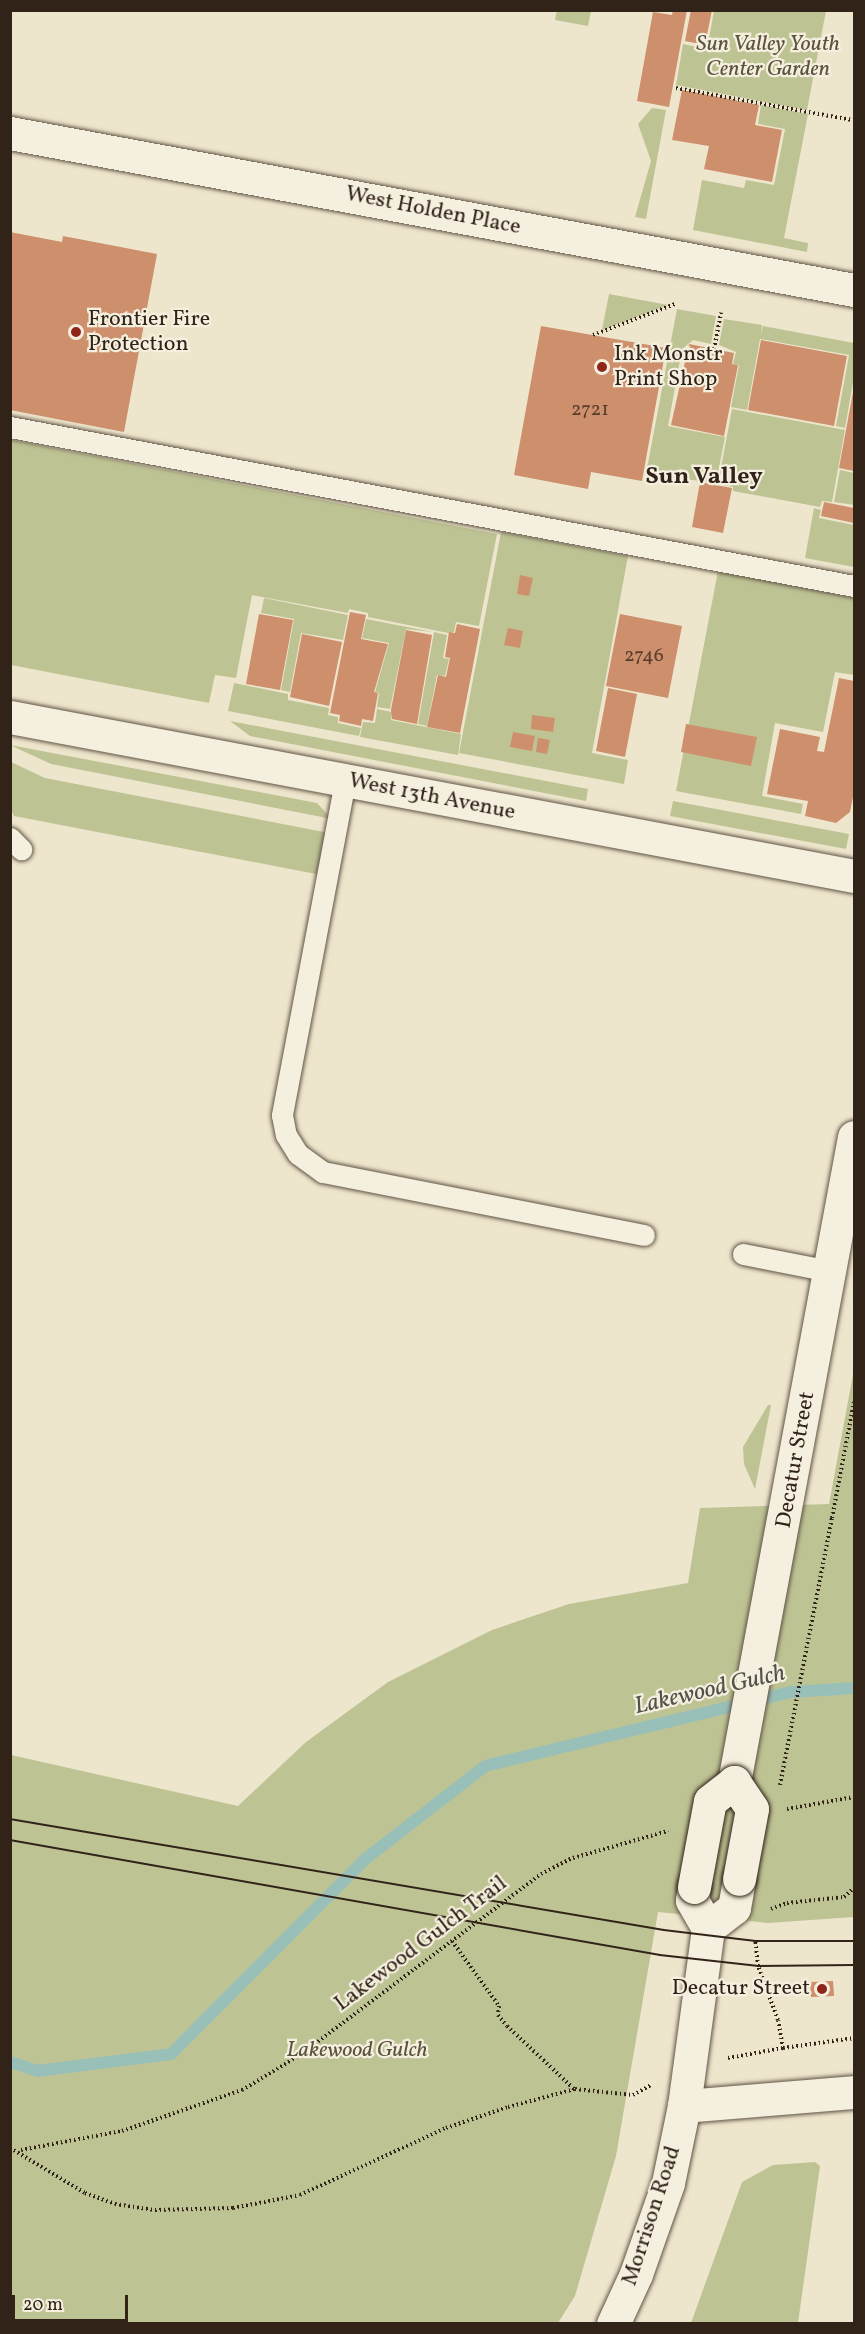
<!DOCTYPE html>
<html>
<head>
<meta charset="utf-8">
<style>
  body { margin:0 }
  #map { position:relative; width:865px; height:2334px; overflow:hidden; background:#eee6cc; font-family:Vollkorn,serif }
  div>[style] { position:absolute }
  .green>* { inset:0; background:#bec394 }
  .stream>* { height:12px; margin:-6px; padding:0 6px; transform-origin:6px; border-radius:6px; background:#99c0b8 }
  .building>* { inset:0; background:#cd8f6c }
  .path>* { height:4px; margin-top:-2px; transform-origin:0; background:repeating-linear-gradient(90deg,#322319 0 1.5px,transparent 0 4.5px) }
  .roads { filter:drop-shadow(0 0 2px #615446) drop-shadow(0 0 2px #615446) }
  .lane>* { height:21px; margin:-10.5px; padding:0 10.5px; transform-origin:10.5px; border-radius:10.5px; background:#f4efde }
  .street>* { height:33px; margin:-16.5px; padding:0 16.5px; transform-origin:16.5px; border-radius:16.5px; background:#f4efde }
  .secondary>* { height:33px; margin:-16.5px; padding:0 16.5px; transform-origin:16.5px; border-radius:16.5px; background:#f4efde }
  .tram>* { height:1.5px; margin:-0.75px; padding:0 0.75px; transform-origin:0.75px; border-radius:0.75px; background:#322319 }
  .path-bridge>* { height:4px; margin-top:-2px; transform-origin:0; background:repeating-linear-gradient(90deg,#322319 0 1.5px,transparent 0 4.5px) }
  .bridges { filter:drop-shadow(0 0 2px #322319) drop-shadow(0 0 2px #322319) }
  .secondary-bridge>* { height:33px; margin:-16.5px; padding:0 16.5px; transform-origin:16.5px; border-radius:16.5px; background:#f4efde }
  .dots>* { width:16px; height:16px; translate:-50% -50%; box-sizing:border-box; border:3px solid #f4efde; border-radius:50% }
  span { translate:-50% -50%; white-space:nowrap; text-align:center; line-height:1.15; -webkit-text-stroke:4.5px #f4efde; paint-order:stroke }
  .number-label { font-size:20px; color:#593e2e }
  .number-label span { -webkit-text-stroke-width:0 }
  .park-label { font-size:22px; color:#5c533e; font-style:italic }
  .street-label { font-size:22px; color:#322319 }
  .poi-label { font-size:22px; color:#322319 }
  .left { translate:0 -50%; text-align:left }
  .right { translate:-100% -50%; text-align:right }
  .neighbourhood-label { font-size:24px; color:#322319; font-weight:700 }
  .water-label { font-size:24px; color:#515249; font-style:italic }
  .frame { position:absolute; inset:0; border:12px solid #322319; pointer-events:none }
  .scale { position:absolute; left:12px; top:2295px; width:116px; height:27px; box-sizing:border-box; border:3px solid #322319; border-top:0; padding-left:8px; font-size:18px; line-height:21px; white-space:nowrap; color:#322319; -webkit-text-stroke:4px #f4efde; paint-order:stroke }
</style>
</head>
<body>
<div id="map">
  <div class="green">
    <i style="clip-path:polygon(557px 10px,591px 11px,588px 26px,555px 20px)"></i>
    <i style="clip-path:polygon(714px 11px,826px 11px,807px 110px,676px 85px,683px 44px,707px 49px)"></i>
    <i style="clip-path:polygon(761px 105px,808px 114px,784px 238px,808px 243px,807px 252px,693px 230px,702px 180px,744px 188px,746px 180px,774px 185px,785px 129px,758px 124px)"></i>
    <i style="clip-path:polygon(652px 108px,666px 110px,646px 219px,635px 217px,651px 161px,638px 124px)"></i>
    <i style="clip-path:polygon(609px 294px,668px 305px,602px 330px)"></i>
    <i style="clip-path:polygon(677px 309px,716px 316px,711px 344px,693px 340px,682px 349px,668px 426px,725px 437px,716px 483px,646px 474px)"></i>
    <i style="clip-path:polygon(724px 319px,762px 325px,761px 334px,763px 326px,854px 343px,854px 377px,845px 428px,836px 426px,849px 355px,760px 339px,747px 410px,731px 407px,739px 365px,733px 364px,736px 352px,719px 345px)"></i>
    <i style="clip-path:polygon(732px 409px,845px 430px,832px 502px,822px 501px,820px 507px,733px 491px,733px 487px,718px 484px)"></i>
    <i style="clip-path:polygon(11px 440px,497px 534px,479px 626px,456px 622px,454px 632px,448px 633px,368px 617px,368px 613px,349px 609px,348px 613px,252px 595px,236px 678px,215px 675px,209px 703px,11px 665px)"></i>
    <i style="clip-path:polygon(840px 470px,854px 473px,854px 505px,834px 502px)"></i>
    <i style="clip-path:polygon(814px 508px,821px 510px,819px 518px,854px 525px,854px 567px,805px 558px)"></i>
    <i style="clip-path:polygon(501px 532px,628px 556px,592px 753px,628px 760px,624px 784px,459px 753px)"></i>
    <i style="clip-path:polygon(718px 571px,854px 598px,854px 675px,835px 672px,823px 732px,775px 723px,762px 796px,803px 804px,801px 814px,676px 791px)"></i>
    <i style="clip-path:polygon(264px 598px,348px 615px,343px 640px,301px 633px,290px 692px,281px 690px,294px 619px,261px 613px)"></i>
    <i style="clip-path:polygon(366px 619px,433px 632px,406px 629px,390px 709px,377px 707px,379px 693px,375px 692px,389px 643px,362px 638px)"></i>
    <i style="clip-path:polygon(434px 632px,447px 635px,443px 658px,449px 659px,445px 676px,437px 675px,427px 726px,418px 724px)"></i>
    <i style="clip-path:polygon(234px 683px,288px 694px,288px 700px,329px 708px,328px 715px,338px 717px,338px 723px,361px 728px,359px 736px,228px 711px)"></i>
    <i style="clip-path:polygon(377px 709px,392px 712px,391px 720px,461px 734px,458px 755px,360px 737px,363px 722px,375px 723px)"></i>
    <i style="clip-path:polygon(230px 721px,588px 789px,586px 801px,250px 736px)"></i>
    <i style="clip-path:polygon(10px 745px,317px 803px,332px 819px,51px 764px)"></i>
    <i style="clip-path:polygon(11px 762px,45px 778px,329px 833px,321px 875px,14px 816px,11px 810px)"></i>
    <i style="clip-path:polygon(673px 801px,849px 834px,846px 849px,670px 816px)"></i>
    <i style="clip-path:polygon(854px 1369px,854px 1917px,768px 1923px,658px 1912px,616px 2156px,575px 2296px,558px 2323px,11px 2324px,11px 1755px,238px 1806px,306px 1742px,388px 1682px,492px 1630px,569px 1604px,688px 1583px,700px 1508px,829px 1504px)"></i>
    <i style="clip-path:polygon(768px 1405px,771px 1405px,755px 1489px,744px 1464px,743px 1447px)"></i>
    <i style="clip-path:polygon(815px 2162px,820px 2166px,798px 2323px,691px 2323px,742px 2182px,773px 2165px)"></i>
  </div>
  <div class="stream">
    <i style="left:10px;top:2062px;width:28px;rotate:18deg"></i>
    <i style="left:37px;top:2071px;width:135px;rotate:-7.2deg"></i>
    <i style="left:171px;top:2054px;width:274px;rotate:-45.1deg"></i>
    <i style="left:364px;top:1860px;width:153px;rotate:-37.8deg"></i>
    <i style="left:485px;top:1766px;width:316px;rotate:-13.6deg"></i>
    <i style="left:792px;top:1692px;width:62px;rotate:-3.7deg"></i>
  </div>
  <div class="building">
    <i style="clip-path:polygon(673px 10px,687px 10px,669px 107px,637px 101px,653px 12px,672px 15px)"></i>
    <i style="clip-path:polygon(691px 10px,712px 10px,705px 45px,685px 41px)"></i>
    <i style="clip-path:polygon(682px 90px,759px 105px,755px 125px,782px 130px,772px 182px,704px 169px,709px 146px,672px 140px)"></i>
    <i style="clip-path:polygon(10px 232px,62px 242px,63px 236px,157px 254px,124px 432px,10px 410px)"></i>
    <i style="clip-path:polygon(541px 326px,666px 348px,642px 481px,591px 472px,588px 489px,514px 475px)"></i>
    <i style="clip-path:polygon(761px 340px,847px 356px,834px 426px,748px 410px)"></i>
    <i style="clip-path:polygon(689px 344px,734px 353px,732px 364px,738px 365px,724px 436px,671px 425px)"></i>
    <i style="clip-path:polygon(853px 392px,854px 392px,854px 471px,839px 468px)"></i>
    <i style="clip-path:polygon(700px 482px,732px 488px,723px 533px,692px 527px)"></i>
    <i style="clip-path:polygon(824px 502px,854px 508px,854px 523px,821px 516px)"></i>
    <i style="clip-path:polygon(520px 575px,533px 578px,529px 596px,517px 594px)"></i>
    <i style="clip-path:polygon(350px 612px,366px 615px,361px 639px,388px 644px,374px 692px,378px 693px,373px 721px,362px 719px,361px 726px,339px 721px,340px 715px,330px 713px)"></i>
    <i style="clip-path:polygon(259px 614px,293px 620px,280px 690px,246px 684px)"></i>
    <i style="clip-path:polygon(620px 614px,682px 626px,668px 698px,606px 686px)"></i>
    <i style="clip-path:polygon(457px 624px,480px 629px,460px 733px,427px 727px,438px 675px,446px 677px,450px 658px,445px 657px,449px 632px,455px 633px)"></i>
    <i style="clip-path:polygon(508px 628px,523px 631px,520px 648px,504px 645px)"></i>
    <i style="clip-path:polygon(406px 630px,432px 635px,417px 724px,392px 719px,391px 710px)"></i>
    <i style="clip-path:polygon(302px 634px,342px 642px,329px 706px,290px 697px)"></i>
    <i style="clip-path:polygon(839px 678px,854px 681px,854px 792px,850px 812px,836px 823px,805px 816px,808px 801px,767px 794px,780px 729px,820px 737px,817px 751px,824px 752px)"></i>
    <i style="clip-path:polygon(608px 688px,637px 694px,625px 757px,596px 751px)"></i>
    <i style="clip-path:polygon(532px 715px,555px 718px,553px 732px,531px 729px)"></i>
    <i style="clip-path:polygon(686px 724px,757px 737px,751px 766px,681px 752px)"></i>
    <i style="clip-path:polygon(513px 732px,535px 736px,532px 751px,510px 747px)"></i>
    <i style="clip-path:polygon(538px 738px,550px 740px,547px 754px,536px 752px)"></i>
    <i style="clip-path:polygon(833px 1981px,834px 1996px,811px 1997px,810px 1982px)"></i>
  </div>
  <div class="path">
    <i style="left:676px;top:88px;width:179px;rotate:10.3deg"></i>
    <i style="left:593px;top:335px;width:88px;rotate:-20.7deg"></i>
    <i style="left:714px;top:349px;width:37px;rotate:-79deg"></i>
    <i style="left:832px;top:1518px;width:118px;rotate:-79.3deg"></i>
    <i style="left:787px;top:1809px;width:68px;rotate:-10.2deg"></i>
    <i style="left:771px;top:1909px;width:17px;rotate:-21deg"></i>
    <i style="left:787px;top:1903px;width:57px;rotate:-6deg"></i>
    <i style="left:844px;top:1897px;width:13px;rotate:-42deg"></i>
    <i style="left:452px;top:1941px;width:80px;rotate:54.1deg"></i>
    <i style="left:499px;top:2006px;width:9px;rotate:96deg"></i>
    <i style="left:498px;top:2015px;width:14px;rotate:51deg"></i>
    <i style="left:507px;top:2026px;width:92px;rotate:43.2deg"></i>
    <i style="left:783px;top:2048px;width:72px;rotate:-8deg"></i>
    <i style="left:728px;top:2058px;width:56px;rotate:-10.3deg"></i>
    <i style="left:783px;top:2048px;width:28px;rotate:-100deg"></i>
    <i style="left:778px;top:2020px;width:58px;rotate:-110.3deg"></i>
    <i style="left:758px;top:1966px;width:27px;rotate:-96deg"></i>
    <i style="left:10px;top:2148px;width:87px;rotate:31deg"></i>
    <i style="left:85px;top:2193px;width:32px;rotate:20deg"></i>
    <i style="left:115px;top:2204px;width:40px;rotate:8.5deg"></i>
    <i style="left:155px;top:2210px;width:78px;rotate:-1.5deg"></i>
    <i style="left:233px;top:2208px;width:68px;rotate:-11deg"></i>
    <i style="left:300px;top:2195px;width:161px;rotate:-24.7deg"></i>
    <i style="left:446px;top:2128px;width:65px;rotate:-18.7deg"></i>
    <i style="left:508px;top:2107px;width:69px;rotate:-15deg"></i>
    <i style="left:575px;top:2089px;width:58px;rotate:5.9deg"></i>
    <i style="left:633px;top:2095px;width:21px;rotate:-29deg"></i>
    <i style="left:21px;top:2150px;width:103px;rotate:-10.7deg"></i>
    <i style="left:122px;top:2131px;width:127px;rotate:-18.9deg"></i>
    <i style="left:242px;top:2090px;width:68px;rotate:-31.1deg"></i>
    <i style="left:300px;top:2055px;width:301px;rotate:-36.9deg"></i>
    <i style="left:541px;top:1874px;width:36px;rotate:-27deg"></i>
    <i style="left:573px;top:1858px;width:99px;rotate:-15.9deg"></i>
  </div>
  <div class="roads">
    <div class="lane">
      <i style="left:10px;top:427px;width:859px;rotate:10.67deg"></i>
      <i style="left:345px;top:781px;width:340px;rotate:100.7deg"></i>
      <i style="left:282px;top:1115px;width:20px;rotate:79deg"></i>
      <i style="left:286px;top:1135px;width:22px;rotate:58deg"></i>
      <i style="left:298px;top:1154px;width:31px;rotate:36deg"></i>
      <i style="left:323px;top:1172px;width:327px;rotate:11.1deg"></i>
      <i style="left:10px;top:838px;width:16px;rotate:45deg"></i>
      <i style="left:743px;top:1254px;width:89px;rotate:11.1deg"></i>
    </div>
    <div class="street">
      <i style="left:10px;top:133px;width:858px;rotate:10.54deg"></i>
    </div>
    <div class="secondary">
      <i style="left:10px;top:717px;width:859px;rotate:10.67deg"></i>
      <i style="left:734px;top:1782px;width:656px;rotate:-79.46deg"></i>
      <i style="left:708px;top:1928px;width:33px;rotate:-38deg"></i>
      <i style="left:734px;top:1908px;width:29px;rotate:-80deg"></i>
      <i style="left:684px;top:2106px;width:171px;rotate:-4.7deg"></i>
      <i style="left:613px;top:2324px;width:55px;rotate:-65.3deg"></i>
      <i style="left:636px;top:2274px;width:96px;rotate:-70.6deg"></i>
      <i style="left:668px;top:2183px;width:79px;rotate:-78.3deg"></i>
      <i style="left:684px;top:2106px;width:180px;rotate:-82.3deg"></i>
      <i style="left:708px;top:1928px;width:32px;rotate:-120deg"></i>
      <i style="left:692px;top:1900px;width:13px;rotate:-81deg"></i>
    </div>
  </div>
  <div class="tram">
    <i style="left:10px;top:1819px;width:663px;rotate:9.63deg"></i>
    <i style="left:664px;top:1930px;width:92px;rotate:6.9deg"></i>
    <i style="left:755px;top:1941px;width:99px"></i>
    <i style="left:10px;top:1840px;width:660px;rotate:10.03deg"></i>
    <i style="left:660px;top:1955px;width:99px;rotate:6.4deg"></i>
    <i style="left:758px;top:1966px;width:96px;rotate:-0.6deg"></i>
  </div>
  <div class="path-bridge">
    <i style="left:780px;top:1785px;width:272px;rotate:-79deg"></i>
  </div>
  <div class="bridges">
    <div class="secondary-bridge">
      <i style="left:694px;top:1887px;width:87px;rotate:-79.5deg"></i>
      <i style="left:710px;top:1801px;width:31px;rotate:-38deg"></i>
      <i style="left:734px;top:1782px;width:32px;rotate:56deg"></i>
      <i style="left:752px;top:1809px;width:71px;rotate:100.5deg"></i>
    </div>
  </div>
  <div class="dots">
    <i style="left:76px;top:332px;background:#8f2418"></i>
    <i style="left:602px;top:367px;background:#8f2418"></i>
    <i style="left:822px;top:1989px;background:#8f2418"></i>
  </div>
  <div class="number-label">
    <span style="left:590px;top:410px">2721</span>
    <span style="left:644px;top:656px">2746</span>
  </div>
  <div class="park-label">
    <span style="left:768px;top:57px">Sun Valley Youth<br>Center Garden</span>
    <span style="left:357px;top:2051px">Lakewood Gulch</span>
  </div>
  <div class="street-label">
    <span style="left:433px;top:211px;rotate:11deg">West Holden Place</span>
    <span style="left:432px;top:797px;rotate:11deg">West 13th Avenue</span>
    <span style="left:796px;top:1460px;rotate:-80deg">Decatur Street</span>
    <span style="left:421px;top:1944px;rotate:-37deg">Lakewood Gulch Trail</span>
    <span style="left:652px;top:2216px;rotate:-72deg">Morrison Road</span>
  </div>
  <div class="poi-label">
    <span class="left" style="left:88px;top:332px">Frontier Fire<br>Protection</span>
    <span class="left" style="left:614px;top:367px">Ink Monstr<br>Print Shop</span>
    <span class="right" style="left:810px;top:1989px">Decatur Street</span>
  </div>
  <div class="neighbourhood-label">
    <span style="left:704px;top:478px">Sun Valley</span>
  </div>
  <div class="water-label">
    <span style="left:710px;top:1691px;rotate:-13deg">Lakewood Gulch</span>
  </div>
  <div class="frame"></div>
  <div class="scale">20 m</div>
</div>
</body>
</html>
